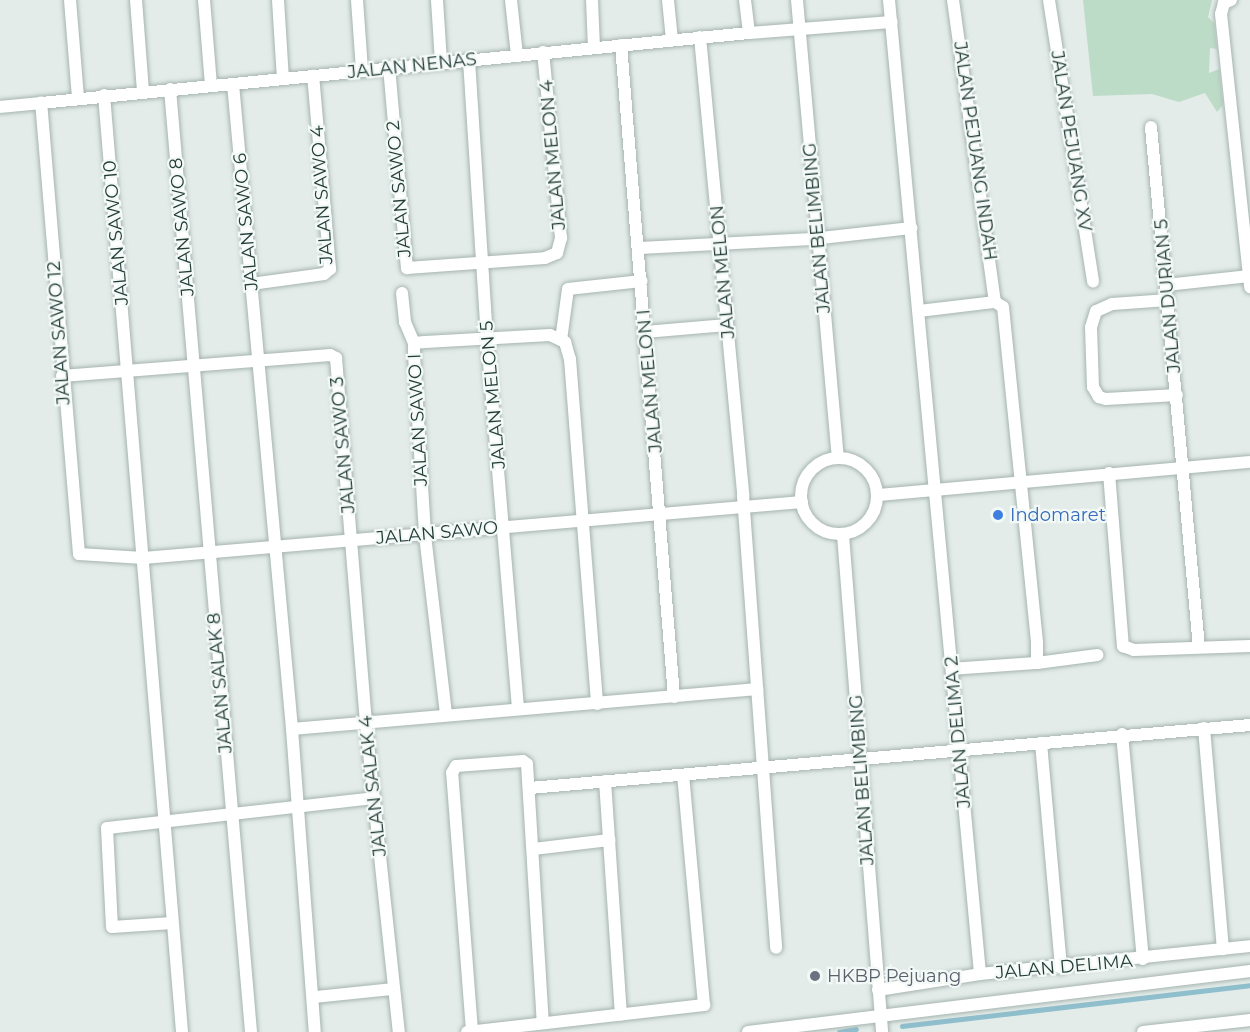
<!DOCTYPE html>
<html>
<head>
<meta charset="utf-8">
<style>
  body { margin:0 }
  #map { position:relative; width:1250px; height:1032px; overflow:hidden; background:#e3ece9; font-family:Montserrat,sans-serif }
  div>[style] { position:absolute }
  .green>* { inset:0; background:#bddcc8 }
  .stream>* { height:4.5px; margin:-2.25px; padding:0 2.25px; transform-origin:2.25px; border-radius:2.25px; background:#8fbecd }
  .roads { filter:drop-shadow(0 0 2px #a6b4b0) drop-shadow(0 0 2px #a6b4b0) }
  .minor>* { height:12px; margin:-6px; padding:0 6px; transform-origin:6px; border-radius:6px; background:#fff }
  .minor>.ring { margin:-6px; padding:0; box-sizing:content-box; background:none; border:12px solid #fff; border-radius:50% }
  .dots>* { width:16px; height:16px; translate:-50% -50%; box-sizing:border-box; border:3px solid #f3f9f6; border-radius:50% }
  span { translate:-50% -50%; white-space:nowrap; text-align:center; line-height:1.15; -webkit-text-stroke:4.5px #f3f9f6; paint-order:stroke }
  .street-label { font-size:18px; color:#243c38 }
  .shop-label { font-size:18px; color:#366cbe }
  .left { translate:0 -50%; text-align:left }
  .worship-label { font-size:18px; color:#5b616d }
</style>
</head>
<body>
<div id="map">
  <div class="green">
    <i style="clip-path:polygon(1083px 0,1212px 0,1208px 17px,1214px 23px,1217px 49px,1210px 48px,1209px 73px,1219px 69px,1223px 105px,1217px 112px,1205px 93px,1179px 102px,1152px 94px,1093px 96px)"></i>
  </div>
  <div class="stream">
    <i style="left:902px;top:1026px;width:350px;rotate:-6.7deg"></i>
    <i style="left:839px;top:1032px;width:17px;rotate:-10deg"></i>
  </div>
  <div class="roads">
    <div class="minor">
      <i style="left:70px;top:0;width:97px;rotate:85.3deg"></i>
      <i style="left:136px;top:0;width:91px;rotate:85.6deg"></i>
      <i style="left:204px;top:0;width:85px;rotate:85.3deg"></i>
      <i style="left:278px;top:0;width:79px;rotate:86.4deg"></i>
      <i style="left:357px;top:0;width:70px;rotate:85.9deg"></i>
      <i style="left:437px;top:0;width:62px;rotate:86.3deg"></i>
      <i style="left:511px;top:0;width:55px;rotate:83.8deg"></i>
      <i style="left:592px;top:0;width:48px;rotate:87.6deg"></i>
      <i style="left:668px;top:0;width:40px;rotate:84.3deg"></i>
      <i style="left:745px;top:0;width:33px;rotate:83deg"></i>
      <i style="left:797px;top:0;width:459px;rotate:84.9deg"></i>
      <i style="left:889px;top:0;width:978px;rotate:84.66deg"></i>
      <i style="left:953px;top:0;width:305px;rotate:82.1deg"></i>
      <i style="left:1049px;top:0;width:285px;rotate:81.1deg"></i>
      <i style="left:1231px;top:0;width:8px;rotate:157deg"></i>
      <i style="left:1224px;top:3px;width:11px;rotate:105deg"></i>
      <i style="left:1221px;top:14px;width:275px;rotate:83.9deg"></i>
      <i style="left:700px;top:37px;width:461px;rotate:84.6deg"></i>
      <i style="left:743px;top:496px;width:453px;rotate:85.8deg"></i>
      <i style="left:621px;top:45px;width:654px;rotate:85.35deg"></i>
      <i style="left:469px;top:60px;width:280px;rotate:86.3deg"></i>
      <i style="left:487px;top:339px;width:371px;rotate:85.2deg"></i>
      <i style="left:389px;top:67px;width:202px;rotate:84.9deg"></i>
      <i style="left:407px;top:268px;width:138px;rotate:-4.1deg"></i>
      <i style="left:545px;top:258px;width:13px;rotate:-23deg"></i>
      <i style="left:557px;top:253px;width:16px;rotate:-75deg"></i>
      <i style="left:561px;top:238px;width:187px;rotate:-95.5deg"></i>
      <i style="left:233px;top:84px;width:648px;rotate:84.77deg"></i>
      <i style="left:292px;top:729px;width:304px;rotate:85.7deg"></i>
      <i style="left:170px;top:89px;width:946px;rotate:85.09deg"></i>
      <i style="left:104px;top:95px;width:940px;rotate:85.24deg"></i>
      <i style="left:0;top:107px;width:41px;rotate:-5.6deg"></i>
      <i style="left:1151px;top:127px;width:522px;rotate:84.73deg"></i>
      <i style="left:640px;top:248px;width:172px;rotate:-3deg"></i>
      <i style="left:812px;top:239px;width:100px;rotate:-6.3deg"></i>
      <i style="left:251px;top:284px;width:74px;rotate:-7.8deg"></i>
      <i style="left:324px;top:274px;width:8px;rotate:-40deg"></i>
      <i style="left:330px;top:269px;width:194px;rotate:-95deg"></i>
      <i style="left:1166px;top:285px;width:84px;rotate:-6.1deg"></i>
      <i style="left:402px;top:293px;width:29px;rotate:84deg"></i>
      <i style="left:405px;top:322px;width:23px;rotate:67deg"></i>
      <i style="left:1168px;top:300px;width:56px;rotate:175.9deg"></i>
      <i style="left:1112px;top:304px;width:17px;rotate:156deg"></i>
      <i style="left:1096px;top:311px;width:17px;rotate:107deg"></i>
      <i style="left:1091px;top:327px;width:60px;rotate:88.1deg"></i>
      <i style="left:1093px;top:387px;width:12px;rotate:59deg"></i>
      <i style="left:1099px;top:397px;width:7px;rotate:16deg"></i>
      <i style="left:1106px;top:399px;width:71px;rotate:-3.2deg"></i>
      <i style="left:919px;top:311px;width:77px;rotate:-6.8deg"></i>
      <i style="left:995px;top:302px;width:9px;rotate:32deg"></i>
      <i style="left:1003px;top:307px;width:337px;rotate:84.2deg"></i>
      <i style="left:1037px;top:642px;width:21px;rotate:90deg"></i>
      <i style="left:1037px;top:663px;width:85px;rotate:176deg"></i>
      <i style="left:645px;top:332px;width:82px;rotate:-4.9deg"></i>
      <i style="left:561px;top:340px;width:51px;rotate:-82.2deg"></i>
      <i style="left:568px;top:289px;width:74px;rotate:-6.2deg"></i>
      <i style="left:62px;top:376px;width:269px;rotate:-4.5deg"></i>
      <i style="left:330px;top:355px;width:7px;rotate:27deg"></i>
      <i style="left:336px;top:358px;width:368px;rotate:85.3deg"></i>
      <i style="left:366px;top:725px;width:309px;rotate:83.9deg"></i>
      <i class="ring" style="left:801px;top:458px;width:64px;height:64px"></i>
      <i style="left:1109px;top:473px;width:174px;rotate:85.4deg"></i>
      <i style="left:1123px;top:646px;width:12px;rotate:20deg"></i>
      <i style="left:1134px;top:650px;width:116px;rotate:-2deg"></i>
      <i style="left:879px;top:495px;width:372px;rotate:-5.1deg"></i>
      <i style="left:802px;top:502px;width:661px;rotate:175.14deg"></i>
      <i style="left:143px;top:558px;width:64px;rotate:-176.4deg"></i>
      <i style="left:79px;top:554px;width:453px;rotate:-94.8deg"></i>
      <i style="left:41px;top:103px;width:711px;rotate:-5.65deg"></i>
      <i style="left:749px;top:33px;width:143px;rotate:-4.4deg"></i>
      <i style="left:843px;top:535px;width:499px;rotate:85.5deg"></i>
      <i style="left:1037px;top:663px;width:61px;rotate:-7.6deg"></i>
      <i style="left:446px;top:714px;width:181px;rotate:-96.7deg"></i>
      <i style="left:425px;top:534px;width:179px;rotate:-93.5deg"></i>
      <i style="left:414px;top:355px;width:12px;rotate:-90deg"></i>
      <i style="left:414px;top:343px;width:11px;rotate:-5deg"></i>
      <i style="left:425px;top:342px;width:125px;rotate:-3.2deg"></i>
      <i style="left:550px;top:335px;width:17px;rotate:25deg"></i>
      <i style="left:565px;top:342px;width:18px;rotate:74deg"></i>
      <i style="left:570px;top:359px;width:346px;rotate:85.5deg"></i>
      <i style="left:1204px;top:728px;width:222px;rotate:85.1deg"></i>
      <i style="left:292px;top:729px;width:467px;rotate:-4.9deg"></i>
      <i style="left:1122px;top:734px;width:226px;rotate:84.7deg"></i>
      <i style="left:1041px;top:743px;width:226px;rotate:84.9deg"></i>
      <i style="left:605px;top:781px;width:234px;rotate:86.1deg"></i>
      <i style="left:530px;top:788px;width:723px;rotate:-5deg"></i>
      <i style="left:533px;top:849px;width:77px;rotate:-6.8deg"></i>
      <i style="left:172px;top:923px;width:60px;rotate:176.2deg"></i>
      <i style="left:112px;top:927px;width:99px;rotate:-92.9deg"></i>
      <i style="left:107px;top:828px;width:269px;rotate:-6.4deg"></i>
      <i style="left:878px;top:990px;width:103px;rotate:-8.9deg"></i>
      <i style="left:980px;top:974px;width:271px;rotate:-5.9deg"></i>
      <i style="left:315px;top:997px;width:78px;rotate:-5.9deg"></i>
      <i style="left:472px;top:1031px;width:259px;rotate:-94.4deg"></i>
      <i style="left:452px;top:773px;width:8px;rotate:-60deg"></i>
      <i style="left:456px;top:766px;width:67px;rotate:-4.3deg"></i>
      <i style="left:523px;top:761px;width:5px;rotate:37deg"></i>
      <i style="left:527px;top:764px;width:258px;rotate:86.5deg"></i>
      <i style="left:467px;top:1032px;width:239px;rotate:-6.5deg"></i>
      <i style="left:704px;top:1005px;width:230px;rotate:-95.2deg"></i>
      <i style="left:748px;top:1032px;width:506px;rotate:-6.93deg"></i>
      <i style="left:1143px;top:1032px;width:108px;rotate:-6.4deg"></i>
    </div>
  </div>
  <div class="dots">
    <i style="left:998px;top:515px;background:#3f7fe0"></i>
    <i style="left:815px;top:976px;background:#6b7280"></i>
  </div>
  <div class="street-label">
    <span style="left:412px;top:66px;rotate:-6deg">JALAN NENAS</span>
    <span style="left:1071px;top:141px;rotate:81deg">JALAN PEJUANG XV</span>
    <span style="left:975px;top:151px;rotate:82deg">JALAN PEJUANG INDAH</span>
    <span style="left:553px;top:155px;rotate:-95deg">JALAN MELON 4</span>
    <span style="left:399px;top:189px;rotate:-95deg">JALAN SAWO 2</span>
    <span style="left:322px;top:195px;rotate:-94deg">JALAN SAWO 4</span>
    <span style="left:246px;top:222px;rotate:-95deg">JALAN SAWO 6</span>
    <span style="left:182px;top:227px;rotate:-95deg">JALAN SAWO 8</span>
    <span style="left:817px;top:228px;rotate:-95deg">JALAN BELIMBING</span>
    <span style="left:116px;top:233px;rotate:-95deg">JALAN SAWO 10</span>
    <span style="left:723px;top:272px;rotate:-95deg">JALAN MELON</span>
    <span style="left:1168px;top:296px;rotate:-95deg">JALAN DURIAN 5</span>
    <span style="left:59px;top:333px;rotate:-94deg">JALAN SAWO 12</span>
    <span style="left:650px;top:381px;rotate:-95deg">JALAN MELON I</span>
    <span style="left:493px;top:395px;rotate:-95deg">JALAN MELON 5</span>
    <span style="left:418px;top:420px;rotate:-93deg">JALAN SAWO I</span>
    <span style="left:343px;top:445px;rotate:-95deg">JALAN SAWO 3</span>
    <span style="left:437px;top:533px;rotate:-5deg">JALAN SAWO</span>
    <span style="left:220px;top:683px;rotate:-95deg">JALAN SALAK 8</span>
    <span style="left:958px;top:732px;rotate:-95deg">JALAN DELIMA 2</span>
    <span style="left:862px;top:780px;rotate:-94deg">JALAN BELIMBING</span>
    <span style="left:373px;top:786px;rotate:-96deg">JALAN SALAK 4</span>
    <span style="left:1064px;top:967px;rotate:-5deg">JALAN DELIMA</span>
  </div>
  <div class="shop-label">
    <span class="left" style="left:1010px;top:515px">Indomaret</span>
  </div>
  <div class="worship-label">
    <span class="left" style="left:827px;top:976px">HKBP Pejuang</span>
  </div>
</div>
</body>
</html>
